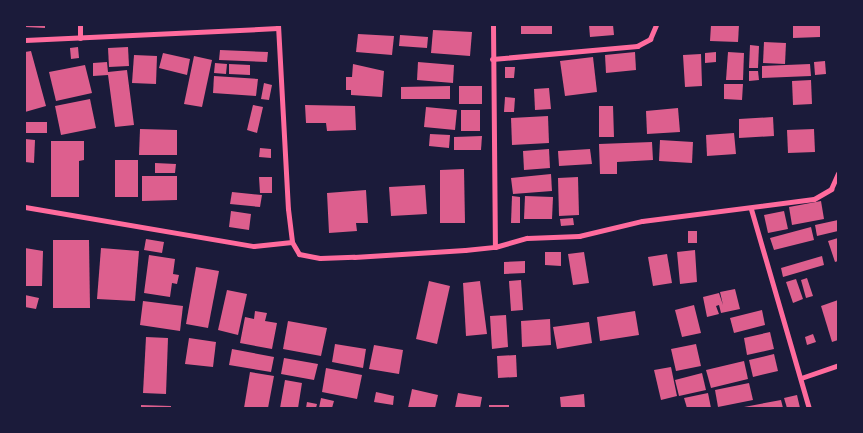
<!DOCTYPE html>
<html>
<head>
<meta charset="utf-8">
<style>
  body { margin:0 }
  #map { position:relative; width:863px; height:433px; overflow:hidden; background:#1b1b3a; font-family:"Noto Sans",sans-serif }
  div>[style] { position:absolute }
  .building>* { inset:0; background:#dd5f8e }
  .minor>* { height:5px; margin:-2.5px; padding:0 2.5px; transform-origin:2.5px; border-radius:2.5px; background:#ff6b9d }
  span { translate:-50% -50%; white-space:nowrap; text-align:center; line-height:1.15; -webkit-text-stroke:5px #1b1b3a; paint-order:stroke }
  .frame { position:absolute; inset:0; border:26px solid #1b1b3a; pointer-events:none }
</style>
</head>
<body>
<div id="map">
  <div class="building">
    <i style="clip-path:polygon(25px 25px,45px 25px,45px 28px,25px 27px)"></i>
    <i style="clip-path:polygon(521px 25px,552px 25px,552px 34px,521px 34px)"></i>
    <i style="clip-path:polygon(589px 25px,613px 25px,614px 35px,590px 37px)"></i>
    <i style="clip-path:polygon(711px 25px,739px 25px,738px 42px,710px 41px)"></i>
    <i style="clip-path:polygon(793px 25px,820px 25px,820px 37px,793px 38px)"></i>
    <i style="clip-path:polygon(433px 30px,472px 32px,470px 56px,431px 53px)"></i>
    <i style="clip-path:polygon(358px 34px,394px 36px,392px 55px,356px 52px)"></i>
    <i style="clip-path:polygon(400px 35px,428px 37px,427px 48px,399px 46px)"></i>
    <i style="clip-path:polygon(764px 42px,786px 43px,785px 64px,763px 63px)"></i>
    <i style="clip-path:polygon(750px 45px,759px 46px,758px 68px,749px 68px)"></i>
    <i style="clip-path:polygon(78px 47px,79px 58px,71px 59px,70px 48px)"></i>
    <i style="clip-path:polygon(128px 47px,129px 66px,109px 67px,108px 48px)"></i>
    <i style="clip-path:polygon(220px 50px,268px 52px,267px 62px,219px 60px)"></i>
    <i style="clip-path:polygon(31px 51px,46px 106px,25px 112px,25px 52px)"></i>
    <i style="clip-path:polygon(635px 52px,636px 70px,606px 73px,605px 55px)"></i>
    <i style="clip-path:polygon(716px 52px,716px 62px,705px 63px,705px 53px)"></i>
    <i style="clip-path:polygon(728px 52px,744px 53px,743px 80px,726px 80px)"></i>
    <i style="clip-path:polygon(163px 53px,190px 59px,187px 75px,159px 68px)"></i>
    <i style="clip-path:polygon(701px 54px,702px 86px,685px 87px,683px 55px)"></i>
    <i style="clip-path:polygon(134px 55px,157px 56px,156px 84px,132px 83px)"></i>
    <i style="clip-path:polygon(194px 56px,212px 60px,202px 107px,184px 104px)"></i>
    <i style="clip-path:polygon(593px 57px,597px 92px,565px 96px,560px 61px)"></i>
    <i style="clip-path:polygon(825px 61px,826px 74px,815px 75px,814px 62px)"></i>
    <i style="clip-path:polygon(107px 62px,108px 72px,127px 70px,134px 125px,115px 127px,108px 75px,93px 76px,93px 63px)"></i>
    <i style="clip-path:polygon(418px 62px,454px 65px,453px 83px,417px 80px)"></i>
    <i style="clip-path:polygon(215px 63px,227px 64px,226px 74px,214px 73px)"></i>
    <i style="clip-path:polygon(229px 64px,250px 65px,250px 75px,229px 74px)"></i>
    <i style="clip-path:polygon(353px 64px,384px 71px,382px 97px,351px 95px,351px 90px,346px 90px,346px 77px,352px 77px)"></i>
    <i style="clip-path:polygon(810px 64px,811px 76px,762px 78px,762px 66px)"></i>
    <i style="clip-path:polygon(85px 65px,92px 93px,56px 101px,49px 72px)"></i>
    <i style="clip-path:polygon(505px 67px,515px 67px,514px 78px,505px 78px)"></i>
    <i style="clip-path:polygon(749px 71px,758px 71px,759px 80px,749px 81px)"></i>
    <i style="clip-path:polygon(214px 76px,258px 79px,256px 96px,213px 93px)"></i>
    <i style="clip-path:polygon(811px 80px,812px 104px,793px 105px,792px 81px)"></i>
    <i style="clip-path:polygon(264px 83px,272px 85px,269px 100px,261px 99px)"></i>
    <i style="clip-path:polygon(724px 84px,743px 84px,742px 100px,724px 99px)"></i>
    <i style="clip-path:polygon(450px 86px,450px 99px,401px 99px,401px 87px)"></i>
    <i style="clip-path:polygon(459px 86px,482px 86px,482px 104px,459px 104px)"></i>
    <i style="clip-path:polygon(549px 88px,551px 109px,535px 110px,534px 89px)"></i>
    <i style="clip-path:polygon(505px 97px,515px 98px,514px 112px,504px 112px)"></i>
    <i style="clip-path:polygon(90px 99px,96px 128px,61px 135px,55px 106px)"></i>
    <i style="clip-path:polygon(253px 105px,263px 107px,257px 133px,247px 130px)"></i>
    <i style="clip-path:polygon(305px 105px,355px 106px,356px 130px,327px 131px,326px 123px,306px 123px)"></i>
    <i style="clip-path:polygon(599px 106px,613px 106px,614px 137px,599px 137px)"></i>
    <i style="clip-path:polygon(426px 107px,457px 110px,455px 130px,424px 127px)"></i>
    <i style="clip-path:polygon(678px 108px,680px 132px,647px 134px,646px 111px)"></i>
    <i style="clip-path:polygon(461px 110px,480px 110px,480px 131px,461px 131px)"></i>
    <i style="clip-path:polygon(548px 116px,549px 143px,512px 145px,511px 118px)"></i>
    <i style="clip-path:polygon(773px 117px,774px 136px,739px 138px,739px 119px)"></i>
    <i style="clip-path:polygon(25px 122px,47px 122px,47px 133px,25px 133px)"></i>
    <i style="clip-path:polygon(140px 129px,177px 130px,177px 155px,139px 155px)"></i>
    <i style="clip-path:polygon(814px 129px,815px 152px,788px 153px,787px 130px)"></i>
    <i style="clip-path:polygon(734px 133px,736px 154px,707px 156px,706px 135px)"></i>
    <i style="clip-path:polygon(430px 134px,450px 135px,449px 148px,429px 146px)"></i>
    <i style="clip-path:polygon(482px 136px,481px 150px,454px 150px,454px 137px)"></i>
    <i style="clip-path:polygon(25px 139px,35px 140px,34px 163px,25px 162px)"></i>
    <i style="clip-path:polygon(660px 140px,693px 142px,692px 163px,659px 161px)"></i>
    <i style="clip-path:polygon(51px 141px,84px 141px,84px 160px,79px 161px,79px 197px,51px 197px)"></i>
    <i style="clip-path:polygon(652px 142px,653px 160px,617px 162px,617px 174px,600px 174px,599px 144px)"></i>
    <i style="clip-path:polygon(260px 148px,271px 149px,271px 158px,259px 157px)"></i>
    <i style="clip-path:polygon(549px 149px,550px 168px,524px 170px,523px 151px)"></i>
    <i style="clip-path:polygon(590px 149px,592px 164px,559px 166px,558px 151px)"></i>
    <i style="clip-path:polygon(115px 160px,138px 160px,138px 197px,115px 197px)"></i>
    <i style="clip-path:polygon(155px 163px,176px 164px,175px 173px,155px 173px)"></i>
    <i style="clip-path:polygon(464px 169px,465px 223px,440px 223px,440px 170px)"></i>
    <i style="clip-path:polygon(551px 174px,552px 191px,513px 194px,511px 178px)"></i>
    <i style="clip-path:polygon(142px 176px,177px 176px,177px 200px,142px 201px)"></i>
    <i style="clip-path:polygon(259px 177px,272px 177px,272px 193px,260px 193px)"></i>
    <i style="clip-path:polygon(578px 177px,579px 215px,559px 216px,558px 178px)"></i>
    <i style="clip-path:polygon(425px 185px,427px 214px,391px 216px,389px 187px)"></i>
    <i style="clip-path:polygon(366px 190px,368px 223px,356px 223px,357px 231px,329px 233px,327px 193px)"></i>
    <i style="clip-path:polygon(232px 192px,262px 195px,260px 207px,230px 204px)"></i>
    <i style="clip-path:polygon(512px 196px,520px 197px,520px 223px,511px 223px)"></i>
    <i style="clip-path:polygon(525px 196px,553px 197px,552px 219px,524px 219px)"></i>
    <i style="clip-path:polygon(821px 201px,824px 219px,792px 225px,789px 207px)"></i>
    <i style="clip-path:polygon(231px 211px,251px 214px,249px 230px,229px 227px)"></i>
    <i style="clip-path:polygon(784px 211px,788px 229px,768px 233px,764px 215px)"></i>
    <i style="clip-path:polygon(573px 218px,574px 225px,561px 226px,560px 219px)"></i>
    <i style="clip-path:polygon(838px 220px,838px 231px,817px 236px,815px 225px)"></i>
    <i style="clip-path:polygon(811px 227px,814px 240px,774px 250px,770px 238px)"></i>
    <i style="clip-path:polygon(688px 231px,697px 231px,697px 243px,688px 243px)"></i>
    <i style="clip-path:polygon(838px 238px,838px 261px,835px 262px,828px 241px)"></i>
    <i style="clip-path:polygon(146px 239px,164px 242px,162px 253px,144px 250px)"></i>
    <i style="clip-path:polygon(53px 240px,89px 240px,90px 308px,53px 308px)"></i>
    <i style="clip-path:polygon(25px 248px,43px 251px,42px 286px,25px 286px)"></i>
    <i style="clip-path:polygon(101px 248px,139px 251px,135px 301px,97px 299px)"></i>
    <i style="clip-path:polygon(695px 250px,697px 282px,680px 284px,677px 252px)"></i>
    <i style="clip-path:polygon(545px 252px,561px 252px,561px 266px,545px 265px)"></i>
    <i style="clip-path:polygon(584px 252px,589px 283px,573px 285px,568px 254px)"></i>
    <i style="clip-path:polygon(667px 254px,672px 283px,653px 286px,648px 257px)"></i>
    <i style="clip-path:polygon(149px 255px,175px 259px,173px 274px,179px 275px,177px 284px,172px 283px,170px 297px,144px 293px)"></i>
    <i style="clip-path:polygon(822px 256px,824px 265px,783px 277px,781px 268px)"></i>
    <i style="clip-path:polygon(525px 261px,525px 273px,504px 274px,504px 262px)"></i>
    <i style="clip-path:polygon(196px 267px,219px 271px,208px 328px,186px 324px)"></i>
    <i style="clip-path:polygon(807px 278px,813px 296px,806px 298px,801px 280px)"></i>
    <i style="clip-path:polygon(796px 279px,803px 299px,793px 303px,786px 282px)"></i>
    <i style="clip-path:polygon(521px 280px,523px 310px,511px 311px,509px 281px)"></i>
    <i style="clip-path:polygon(429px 281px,450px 286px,437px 344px,416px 339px)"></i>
    <i style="clip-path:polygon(480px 281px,487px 334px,466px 336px,463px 283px)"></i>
    <i style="clip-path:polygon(735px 289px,740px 309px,721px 313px,719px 305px,716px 306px,719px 314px,707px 317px,703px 297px,719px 293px,723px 305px,720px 292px)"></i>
    <i style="clip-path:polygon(227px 290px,247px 294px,238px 335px,218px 330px)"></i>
    <i style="clip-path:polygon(25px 295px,39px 298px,36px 309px,25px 307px)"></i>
    <i style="clip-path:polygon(838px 300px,838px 340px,832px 342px,821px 306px)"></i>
    <i style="clip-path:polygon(143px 301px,183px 306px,180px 331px,140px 325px)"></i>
    <i style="clip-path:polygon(694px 305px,701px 333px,682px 337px,675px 310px)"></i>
    <i style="clip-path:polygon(762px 310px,765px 325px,734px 333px,730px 318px)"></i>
    <i style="clip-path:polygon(255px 311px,267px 313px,265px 321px,277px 323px,272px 349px,240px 343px,245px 317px,254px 319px)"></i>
    <i style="clip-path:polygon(635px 311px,639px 335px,600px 341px,597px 317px)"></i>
    <i style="clip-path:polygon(506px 315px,508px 347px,492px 349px,490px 316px)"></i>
    <i style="clip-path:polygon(550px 319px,551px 345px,522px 347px,521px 321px)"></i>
    <i style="clip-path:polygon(288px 321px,327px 328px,321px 356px,283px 349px)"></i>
    <i style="clip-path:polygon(589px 322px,592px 343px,557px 349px,553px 327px)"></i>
    <i style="clip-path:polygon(770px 332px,774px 349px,747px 355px,744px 338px)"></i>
    <i style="clip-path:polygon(813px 334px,816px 342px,807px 345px,805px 337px)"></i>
    <i style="clip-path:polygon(146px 337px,168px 338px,166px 394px,143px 393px)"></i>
    <i style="clip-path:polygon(189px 338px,216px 342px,213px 367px,185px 364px)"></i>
    <i style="clip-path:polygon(335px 344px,366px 349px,363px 368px,332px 362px)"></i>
    <i style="clip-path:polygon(696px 344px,701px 366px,676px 371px,671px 349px)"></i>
    <i style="clip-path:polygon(374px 345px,403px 350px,399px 374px,369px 369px)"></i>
    <i style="clip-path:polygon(232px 349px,274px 357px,271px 372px,229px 365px)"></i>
    <i style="clip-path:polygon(774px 354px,778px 371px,753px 377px,749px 360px)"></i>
    <i style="clip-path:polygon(516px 355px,517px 377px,498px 378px,497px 356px)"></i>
    <i style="clip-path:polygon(284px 358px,318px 364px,314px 380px,281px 374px)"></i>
    <i style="clip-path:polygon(744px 361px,748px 379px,711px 388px,706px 370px)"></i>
    <i style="clip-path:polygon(671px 367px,677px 396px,661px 400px,654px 370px)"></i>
    <i style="clip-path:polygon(326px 368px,362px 375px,357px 399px,322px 392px)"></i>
    <i style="clip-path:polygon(250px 372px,274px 376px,268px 408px,244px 408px)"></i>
    <i style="clip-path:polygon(702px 373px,706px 390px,679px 396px,675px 380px)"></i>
    <i style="clip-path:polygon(285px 380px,302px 383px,298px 408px,280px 408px)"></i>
    <i style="clip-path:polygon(749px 383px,753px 400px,718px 407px,715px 390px)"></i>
    <i style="clip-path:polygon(412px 389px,438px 395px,435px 408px,408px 408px)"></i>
    <i style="clip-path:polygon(376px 392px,394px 396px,393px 405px,374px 402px)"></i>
    <i style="clip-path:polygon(458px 393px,482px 397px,480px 408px,455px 408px)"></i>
    <i style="clip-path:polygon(708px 393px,711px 408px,687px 408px,684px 398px)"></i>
    <i style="clip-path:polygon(584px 394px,585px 408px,561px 408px,560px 397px)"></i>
    <i style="clip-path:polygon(797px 395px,800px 408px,787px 408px,784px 398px)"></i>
    <i style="clip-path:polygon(321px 398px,334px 401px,332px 408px,319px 408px)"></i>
    <i style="clip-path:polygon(781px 400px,783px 408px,744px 408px,744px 407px)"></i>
    <i style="clip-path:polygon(307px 402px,317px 404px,316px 408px,306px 408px)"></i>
    <i style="clip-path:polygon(141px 405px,171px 406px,171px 408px,141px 408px)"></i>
    <i style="clip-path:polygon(489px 405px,509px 405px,509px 408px,489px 408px)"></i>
  </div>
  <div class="minor">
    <i style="left:278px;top:25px;width:184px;rotate:86.9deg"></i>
    <i style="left:288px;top:209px;width:33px;rotate:83deg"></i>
    <i style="left:292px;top:242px;width:14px;rotate:60deg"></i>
    <i style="left:299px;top:254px;width:21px;rotate:11deg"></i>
    <i style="left:320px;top:258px;width:34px;rotate:-2deg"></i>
    <i style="left:354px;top:257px;width:111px;rotate:-3.6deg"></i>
    <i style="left:465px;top:250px;width:30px;rotate:-6deg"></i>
    <i style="left:495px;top:247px;width:33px;rotate:-16deg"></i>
    <i style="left:527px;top:238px;width:52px;rotate:-2.2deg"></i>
    <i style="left:579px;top:236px;width:65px;rotate:-13.4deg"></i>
    <i style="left:642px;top:221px;width:173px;rotate:-7.3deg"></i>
    <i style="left:814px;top:199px;width:20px;rotate:-30deg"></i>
    <i style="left:831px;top:189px;width:17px;rotate:-66deg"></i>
    <i style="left:493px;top:25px;width:222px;rotate:89.5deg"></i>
    <i style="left:80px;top:38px;width:13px;rotate:-90deg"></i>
    <i style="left:25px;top:40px;width:253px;rotate:-2.7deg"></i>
    <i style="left:492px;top:59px;width:146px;rotate:-5.1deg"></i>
    <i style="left:637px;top:46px;width:15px;rotate:-28deg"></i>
    <i style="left:650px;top:39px;width:15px;rotate:-67deg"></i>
    <i style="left:25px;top:207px;width:232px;rotate:9.7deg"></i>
    <i style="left:254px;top:246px;width:38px;rotate:-6deg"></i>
    <i style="left:751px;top:209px;width:207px;rotate:73.8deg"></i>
    <i style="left:801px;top:378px;width:39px;rotate:-19deg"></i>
  </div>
  <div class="frame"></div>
</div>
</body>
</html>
